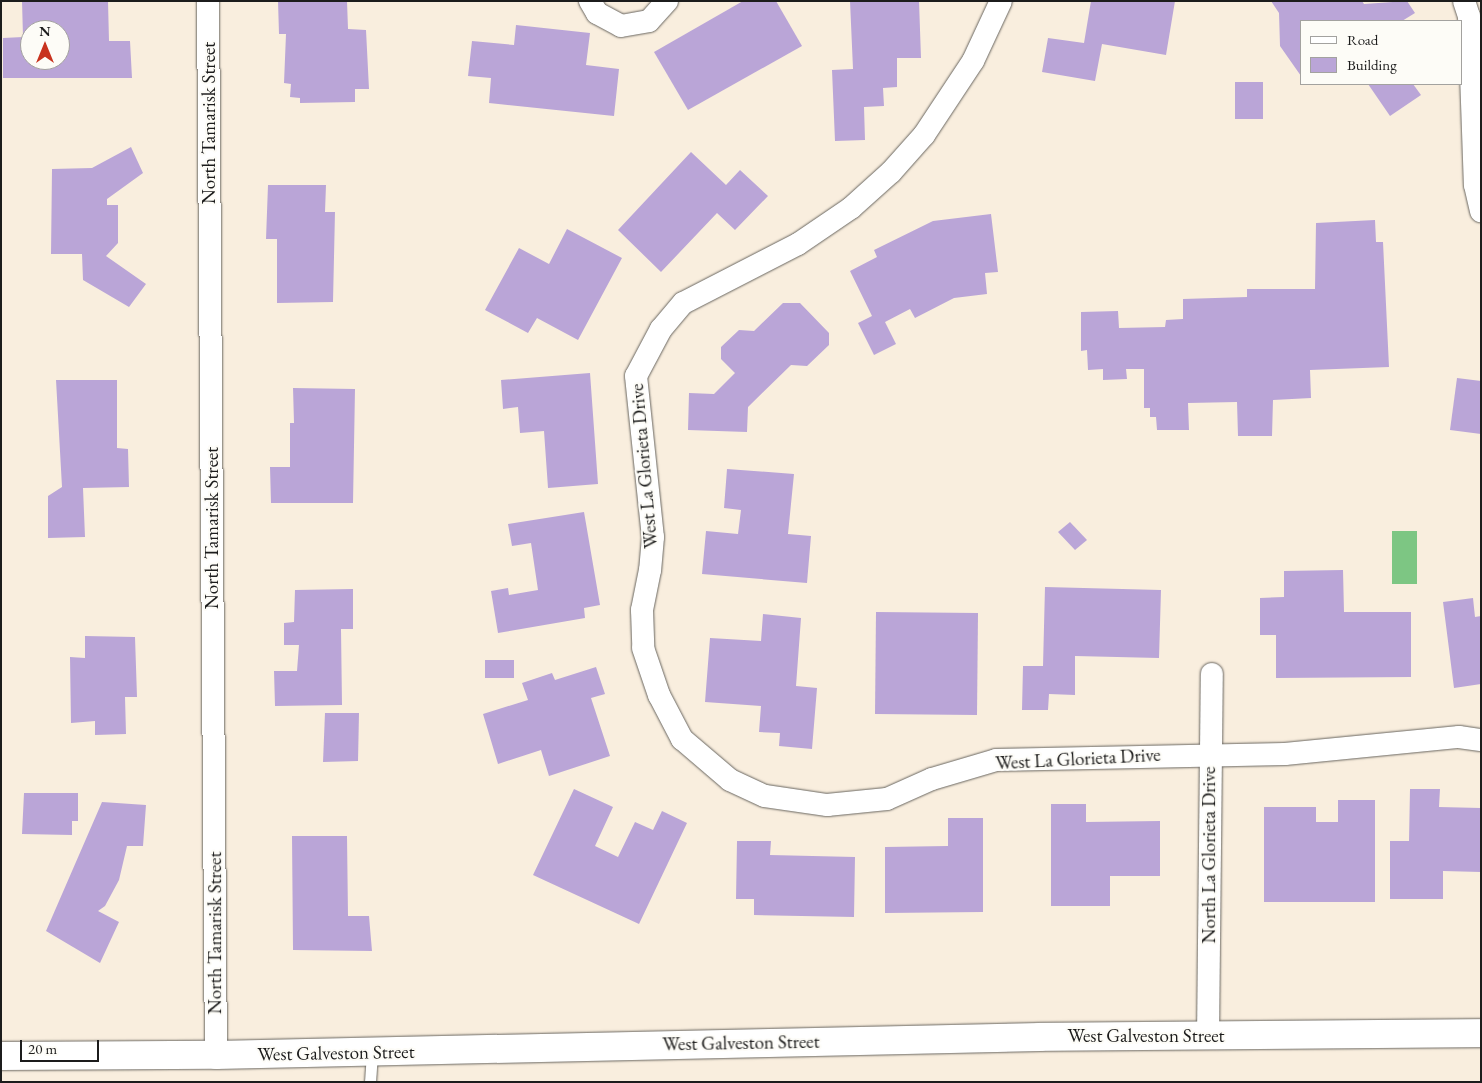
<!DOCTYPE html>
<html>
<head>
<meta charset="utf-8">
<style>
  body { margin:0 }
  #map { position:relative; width:1482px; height:1083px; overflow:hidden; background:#f9eede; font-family:"EB Garamond",serif }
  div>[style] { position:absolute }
  .green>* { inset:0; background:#7dc683 }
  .building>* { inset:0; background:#baa5d7 }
  .roads { filter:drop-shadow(0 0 1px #696660) drop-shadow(0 0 1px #696660) }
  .lane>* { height:11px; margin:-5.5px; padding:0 5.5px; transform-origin:5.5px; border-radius:5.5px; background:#fff }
  .street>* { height:22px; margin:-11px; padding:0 11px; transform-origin:11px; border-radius:11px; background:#fff }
  .secondary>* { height:28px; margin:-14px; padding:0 14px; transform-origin:14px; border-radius:14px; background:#fff }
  span { translate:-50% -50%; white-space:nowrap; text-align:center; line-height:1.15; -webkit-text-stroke:4px #fdfcf7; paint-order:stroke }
  .street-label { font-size:19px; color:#1c1c1c }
  .frame { position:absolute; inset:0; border:2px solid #1c1c1c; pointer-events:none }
  .legend { position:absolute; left:1300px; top:20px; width:162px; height:65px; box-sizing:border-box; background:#fdfcf7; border:1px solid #a3a29f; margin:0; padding:6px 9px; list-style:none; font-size:15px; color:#1c1c1c }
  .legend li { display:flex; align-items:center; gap:10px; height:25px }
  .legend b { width:25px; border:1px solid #a3a29f }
  .north { position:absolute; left:20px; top:20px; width:50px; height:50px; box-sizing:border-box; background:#fdfcf7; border:1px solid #a3a29f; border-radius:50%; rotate:0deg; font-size:14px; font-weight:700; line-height:20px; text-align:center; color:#1c1c1c }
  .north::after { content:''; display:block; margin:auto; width:18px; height:22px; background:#c8321e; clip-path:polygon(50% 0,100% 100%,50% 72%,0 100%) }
  .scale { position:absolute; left:20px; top:1040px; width:79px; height:22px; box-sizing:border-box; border:2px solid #1c1c1c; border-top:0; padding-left:6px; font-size:15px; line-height:18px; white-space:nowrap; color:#1c1c1c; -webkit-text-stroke:4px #fdfcf7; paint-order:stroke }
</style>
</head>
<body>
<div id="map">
  <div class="green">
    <i style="clip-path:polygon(1392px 531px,1417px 531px,1417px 584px,1392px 584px)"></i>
  </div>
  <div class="building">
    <i style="clip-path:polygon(evenodd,22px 1px,108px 1px,109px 41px,130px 41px,132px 78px,3px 78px,3px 38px,23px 37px,22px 1px,30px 30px,60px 30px,60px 60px,30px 60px,30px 30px)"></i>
    <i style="clip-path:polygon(278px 1px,347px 1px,348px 29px,366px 30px,369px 89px,355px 89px,355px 102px,300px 103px,300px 98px,290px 97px,291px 84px,284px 83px,286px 34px,279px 34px)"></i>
    <i style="clip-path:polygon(743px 1px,776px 1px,802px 46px,688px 110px,654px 52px)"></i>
    <i style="clip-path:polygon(850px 1px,919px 1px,921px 58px,897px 58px,897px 87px,883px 88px,884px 106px,864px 107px,865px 140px,835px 141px,832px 70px,853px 69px)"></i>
    <i style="clip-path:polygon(1091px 1px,1175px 1px,1166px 55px,1102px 44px,1095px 81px,1042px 72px,1048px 38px,1084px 43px)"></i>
    <i style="clip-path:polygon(1271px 1px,1362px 1px,1364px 4px,1407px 1px,1415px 13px,1402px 21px,1301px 21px,1301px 76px,1280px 46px,1279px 13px)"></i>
    <i style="clip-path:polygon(516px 25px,590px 33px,586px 65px,619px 69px,614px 116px,489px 103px,491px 78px,468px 76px,472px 41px,514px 45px)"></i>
    <i style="clip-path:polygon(1235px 82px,1263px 82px,1263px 119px,1235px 119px)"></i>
    <i style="clip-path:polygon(1368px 84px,1413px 84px,1421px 95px,1390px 116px)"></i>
    <i style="clip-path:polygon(131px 147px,143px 173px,107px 199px,107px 205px,118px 205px,118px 243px,106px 256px,146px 284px,129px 307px,83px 280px,82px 254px,51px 254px,52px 169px,92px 168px)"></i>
    <i style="clip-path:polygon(691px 152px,726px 185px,740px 170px,768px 196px,735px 230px,717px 213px,661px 272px,618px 230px)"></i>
    <i style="clip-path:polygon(268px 185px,326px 185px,325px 212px,335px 212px,333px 302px,277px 303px,277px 239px,266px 239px)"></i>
    <i style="clip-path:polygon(991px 214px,998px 272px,985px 273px,987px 294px,954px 298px,915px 318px,910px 309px,885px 322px,896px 344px,874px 355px,858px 323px,872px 316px,850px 271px,877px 257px,874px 250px,933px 221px)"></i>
    <i style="clip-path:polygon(1375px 220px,1376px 242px,1383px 242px,1389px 367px,1310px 370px,1311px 398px,1273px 400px,1272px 436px,1238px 436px,1237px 402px,1188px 403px,1189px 430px,1157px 430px,1156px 417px,1150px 417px,1150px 408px,1144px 408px,1144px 369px,1126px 369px,1127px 379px,1103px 380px,1103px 369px,1088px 370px,1087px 350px,1081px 351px,1081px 312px,1118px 311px,1119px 328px,1165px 327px,1166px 320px,1183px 319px,1183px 299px,1247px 297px,1247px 289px,1315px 289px,1316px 223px)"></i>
    <i style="clip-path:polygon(567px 229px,622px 258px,578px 340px,537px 318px,528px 333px,485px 310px,519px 248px,549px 264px)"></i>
    <i style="clip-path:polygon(783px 303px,800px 303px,829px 333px,829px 345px,807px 366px,791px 365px,748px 407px,747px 432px,688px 430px,689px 393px,714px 394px,735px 373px,721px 359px,721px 347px,739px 330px,754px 331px)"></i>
    <i style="clip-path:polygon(590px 373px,598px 484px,548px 488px,544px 431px,520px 433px,518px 407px,503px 409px,501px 380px)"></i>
    <i style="clip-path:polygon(1457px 378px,1481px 381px,1481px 434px,1450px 430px)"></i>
    <i style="clip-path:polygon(56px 380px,117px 380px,117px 448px,128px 449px,129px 487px,83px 488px,85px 537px,48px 538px,48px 496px,62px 487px)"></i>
    <i style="clip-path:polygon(293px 388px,355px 389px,353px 503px,271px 503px,270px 467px,290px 467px,290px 423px,294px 423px)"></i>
    <i style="clip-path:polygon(727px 469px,794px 474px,788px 534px,811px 536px,807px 583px,702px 574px,706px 531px,738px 534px,741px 510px,724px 508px)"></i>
    <i style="clip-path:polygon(584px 512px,600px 605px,584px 608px,585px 618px,498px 633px,491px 591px,508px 588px,509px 595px,538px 590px,531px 543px,512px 546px,508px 524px)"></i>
    <i style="clip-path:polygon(1070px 522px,1087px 540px,1075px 550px,1058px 532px)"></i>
    <i style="clip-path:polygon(1343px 570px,1344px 612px,1411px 612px,1411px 677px,1276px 678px,1276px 635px,1260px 635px,1260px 598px,1284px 597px,1284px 571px)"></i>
    <i style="clip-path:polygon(1045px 587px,1161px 590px,1159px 658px,1075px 656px,1075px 695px,1049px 694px,1048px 710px,1022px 710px,1023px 666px,1043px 666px)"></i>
    <i style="clip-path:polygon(353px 589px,353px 629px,341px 629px,342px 705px,275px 706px,274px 671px,297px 671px,299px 645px,284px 645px,284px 623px,294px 622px,295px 590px)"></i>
    <i style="clip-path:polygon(1473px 598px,1475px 617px,1481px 616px,1481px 684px,1454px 688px,1443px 602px)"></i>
    <i style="clip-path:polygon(876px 612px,978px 613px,977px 715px,875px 714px)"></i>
    <i style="clip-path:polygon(763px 614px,801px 618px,796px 686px,817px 688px,812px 749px,779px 746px,780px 733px,759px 732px,761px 706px,705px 702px,710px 638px,761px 641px)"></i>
    <i style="clip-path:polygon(85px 636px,135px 637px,137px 697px,125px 697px,126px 734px,95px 735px,95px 721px,71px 723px,70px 657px,85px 658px)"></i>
    <i style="clip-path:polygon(485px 660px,514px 660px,514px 678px,485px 678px)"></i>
    <i style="clip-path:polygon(596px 667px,605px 694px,591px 698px,610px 756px,549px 776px,541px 750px,498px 764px,483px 714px,528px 700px,522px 683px,552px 673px,555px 680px)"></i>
    <i style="clip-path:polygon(325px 713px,359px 713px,358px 761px,323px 762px)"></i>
    <i style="clip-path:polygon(574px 789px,613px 807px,595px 846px,618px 857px,635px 822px,653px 830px,662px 811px,687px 823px,639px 924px,533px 875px)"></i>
    <i style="clip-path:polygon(1410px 789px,1440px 789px,1439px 807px,1481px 808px,1481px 872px,1443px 871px,1443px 899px,1390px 899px,1390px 841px,1409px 841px)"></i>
    <i style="clip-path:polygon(24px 793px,78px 793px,78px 821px,72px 821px,72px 835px,22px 834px)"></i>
    <i style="clip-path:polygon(1338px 800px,1375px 800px,1375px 902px,1264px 902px,1264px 807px,1316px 807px,1316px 822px,1338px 822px)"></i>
    <i style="clip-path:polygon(102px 802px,146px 805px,143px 846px,127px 846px,119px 880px,105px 906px,98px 911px,119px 922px,100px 963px,46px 931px)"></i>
    <i style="clip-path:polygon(1051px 804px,1086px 804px,1086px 822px,1160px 821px,1160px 876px,1110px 876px,1110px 906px,1051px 906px)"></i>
    <i style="clip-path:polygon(948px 818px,983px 818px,983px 912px,885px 913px,885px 847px,948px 846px)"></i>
    <i style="clip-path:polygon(292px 836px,347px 836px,348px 916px,369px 916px,372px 951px,293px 950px)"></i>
    <i style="clip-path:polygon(737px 841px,771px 841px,770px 855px,855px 857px,854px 917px,754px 915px,754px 899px,736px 899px)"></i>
  </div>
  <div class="roads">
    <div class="lane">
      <i style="left:370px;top:1082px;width:30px;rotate:-86deg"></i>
    </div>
    <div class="street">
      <i style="left:208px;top:1px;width:1054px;rotate:89.57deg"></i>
      <i style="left:590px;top:1px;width:14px;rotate:60deg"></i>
      <i style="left:597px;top:13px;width:27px;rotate:28deg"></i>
      <i style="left:621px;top:26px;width:28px;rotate:-10deg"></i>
      <i style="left:649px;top:21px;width:27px;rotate:-48deg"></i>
      <i style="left:1001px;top:1px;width:66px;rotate:115deg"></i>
      <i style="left:973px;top:61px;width:89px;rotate:123.5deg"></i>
      <i style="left:924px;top:135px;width:50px;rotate:131.7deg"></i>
      <i style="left:891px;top:172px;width:54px;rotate:138deg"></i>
      <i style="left:851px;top:208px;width:64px;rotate:145.8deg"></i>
      <i style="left:798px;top:244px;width:129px;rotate:152.8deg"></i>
      <i style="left:683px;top:303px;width:34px;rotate:130deg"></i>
      <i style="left:661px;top:329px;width:53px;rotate:118deg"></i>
      <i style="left:636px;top:376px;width:162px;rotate:84deg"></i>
      <i style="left:653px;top:537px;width:33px;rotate:95deg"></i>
      <i style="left:650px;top:570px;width:41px;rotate:101.3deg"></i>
      <i style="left:642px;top:610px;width:38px;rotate:88deg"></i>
      <i style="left:643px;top:648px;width:50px;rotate:71.2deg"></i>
      <i style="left:659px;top:695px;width:50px;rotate:62.4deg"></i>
      <i style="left:682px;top:739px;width:63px;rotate:40.5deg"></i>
      <i style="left:730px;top:780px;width:38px;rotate:25deg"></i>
      <i style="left:765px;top:796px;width:63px;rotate:8.3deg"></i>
      <i style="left:827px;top:805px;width:60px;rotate:-5.7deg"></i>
      <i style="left:887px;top:799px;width:49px;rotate:-24deg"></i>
      <i style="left:932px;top:779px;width:67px;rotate:-16.5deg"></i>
      <i style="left:996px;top:760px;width:289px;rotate:-1.2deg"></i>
      <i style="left:1285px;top:754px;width:175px;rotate:-5.6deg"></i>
      <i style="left:1459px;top:737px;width:22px;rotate:8deg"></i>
      <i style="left:1464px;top:1px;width:16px;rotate:72deg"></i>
      <i style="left:1469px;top:16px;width:169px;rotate:88deg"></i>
      <i style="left:1475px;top:185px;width:27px;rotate:77deg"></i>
      <i style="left:1208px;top:1037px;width:363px;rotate:-89.4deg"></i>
    </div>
    <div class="secondary">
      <i style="left:1px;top:1056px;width:215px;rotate:-0.3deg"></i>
      <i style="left:216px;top:1055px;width:824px;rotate:-1.25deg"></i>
      <i style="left:1040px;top:1037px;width:441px;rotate:-0.5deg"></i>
    </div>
  </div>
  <div class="street-label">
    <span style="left:209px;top:123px;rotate:-90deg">North Tamarisk Street</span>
    <span style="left:644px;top:466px;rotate:-95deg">West La Glorieta Drive</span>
    <span style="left:212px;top:528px;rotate:-90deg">North Tamarisk Street</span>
    <span style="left:1078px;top:759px;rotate:-3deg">West La Glorieta Drive</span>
    <span style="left:1209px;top:855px;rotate:-90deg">North La Glorieta Drive</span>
    <span style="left:215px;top:933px;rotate:-90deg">North Tamarisk Street</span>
    <span style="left:1146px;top:1036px">West Galveston Street</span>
    <span style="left:741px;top:1043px;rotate:-1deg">West Galveston Street</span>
    <span style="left:336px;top:1053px;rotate:-1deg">West Galveston Street</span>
  </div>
  <div class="frame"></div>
  <ul class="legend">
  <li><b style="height:6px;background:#fff"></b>Road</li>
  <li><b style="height:14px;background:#baa5d7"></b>Building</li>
  </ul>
  <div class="north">N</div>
  <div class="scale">20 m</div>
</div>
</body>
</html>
